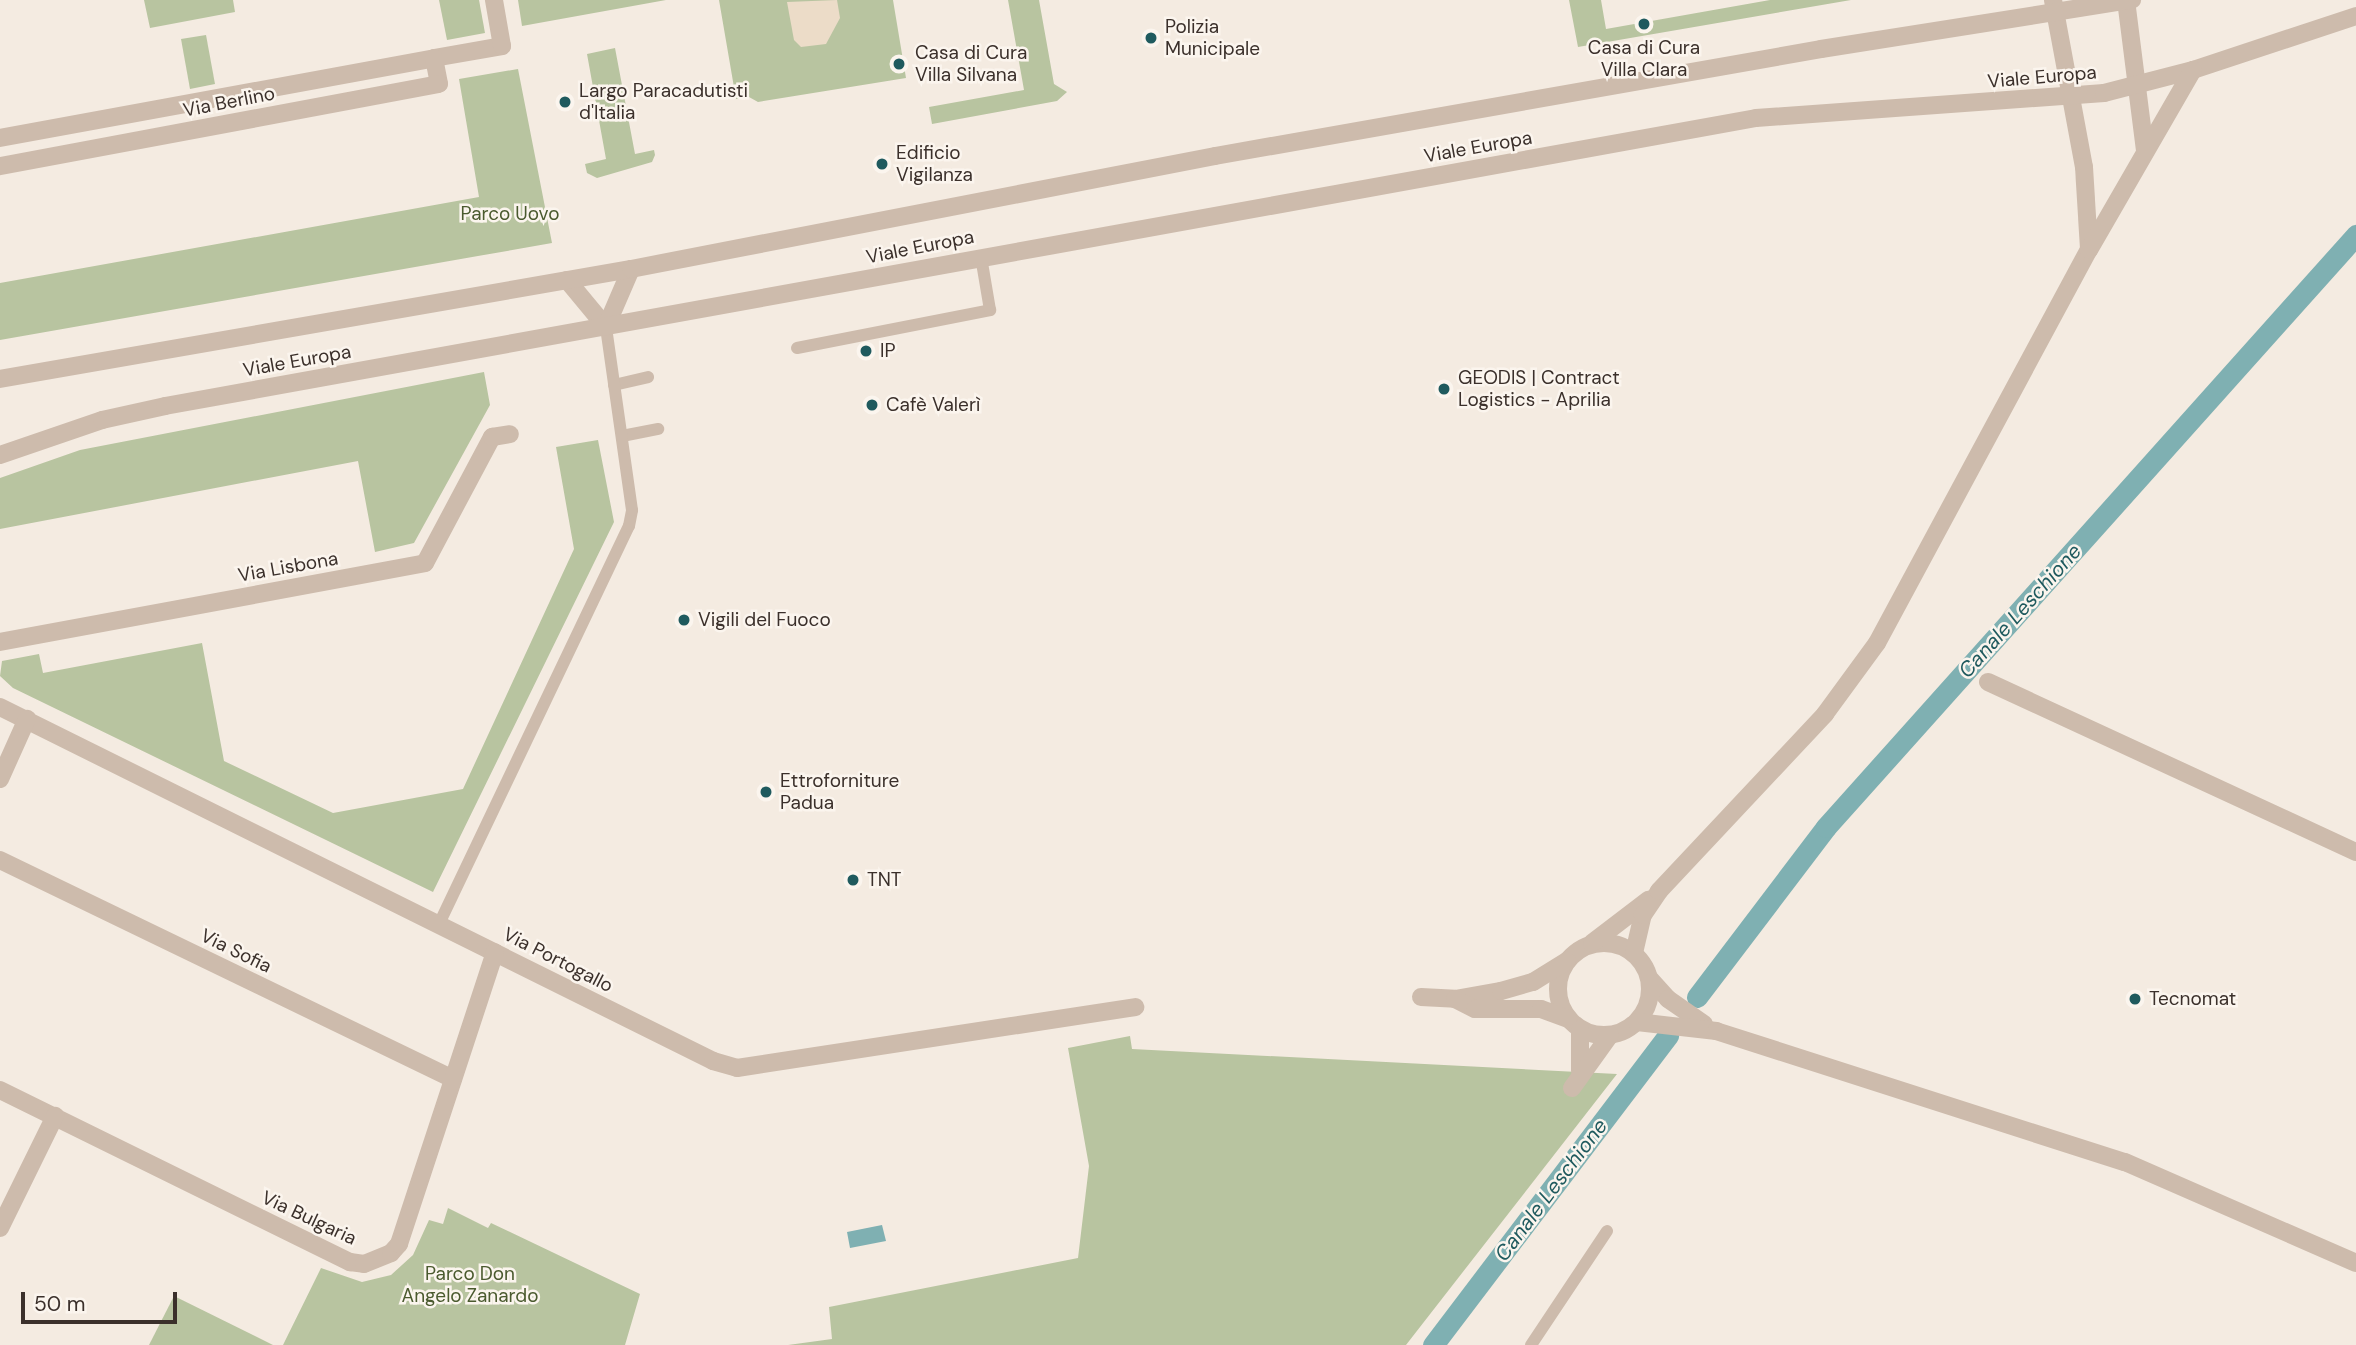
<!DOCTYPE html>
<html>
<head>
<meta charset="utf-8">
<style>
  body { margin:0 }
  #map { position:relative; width:2356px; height:1345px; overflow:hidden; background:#f4ebe1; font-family:"DM Sans",sans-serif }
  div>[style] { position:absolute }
  .green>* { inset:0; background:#b8c4a0 }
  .plaza>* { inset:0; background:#ecdcc8 }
  .water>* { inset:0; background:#7fb0b2 }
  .canal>* { height:21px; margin:-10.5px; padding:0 10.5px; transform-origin:10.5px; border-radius:10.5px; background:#7fb0b2 }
  .lane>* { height:12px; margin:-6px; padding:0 6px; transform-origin:6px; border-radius:6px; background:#cdbbac }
  .street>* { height:18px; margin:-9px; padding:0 9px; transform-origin:9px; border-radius:9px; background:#cdbbac }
  .street>.ring { margin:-9px; padding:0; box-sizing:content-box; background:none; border:18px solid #cdbbac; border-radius:50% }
  .dots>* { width:19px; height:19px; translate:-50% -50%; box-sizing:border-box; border:4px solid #fbf5ee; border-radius:50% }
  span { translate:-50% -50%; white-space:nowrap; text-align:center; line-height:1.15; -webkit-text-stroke:5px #fbf5ee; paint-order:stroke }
  .poi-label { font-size:19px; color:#3b302b }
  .left { translate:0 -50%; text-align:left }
  .street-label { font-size:19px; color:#3b302b }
  .park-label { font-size:19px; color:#4a5a2e }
  .water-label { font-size:21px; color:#1f5a5e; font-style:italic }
  .scale { position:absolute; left:21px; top:1292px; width:156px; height:32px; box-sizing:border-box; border:4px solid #3b302b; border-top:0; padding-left:9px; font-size:21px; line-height:24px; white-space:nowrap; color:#3b302b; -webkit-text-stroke:5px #fbf5ee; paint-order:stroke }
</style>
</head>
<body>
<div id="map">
  <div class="green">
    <i style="clip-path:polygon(144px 0,233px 0,235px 12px,150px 28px)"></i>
    <i style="clip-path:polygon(439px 0,479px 0,485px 33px,447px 40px)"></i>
    <i style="clip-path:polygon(518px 0,666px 0,522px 26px)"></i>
    <i style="clip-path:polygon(719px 0,893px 0,906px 78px,758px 102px,749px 97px,736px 99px)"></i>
    <i style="clip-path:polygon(1008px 0,1039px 0,1054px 84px,1067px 92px,1057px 101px,932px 124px,929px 107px,1024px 90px)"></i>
    <i style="clip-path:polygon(1569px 0,1601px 0,1606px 29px,1770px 0,1851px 0,1578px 47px)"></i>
    <i style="clip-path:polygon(206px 35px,215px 84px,190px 89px,181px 39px)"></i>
    <i style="clip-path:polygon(615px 48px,635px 154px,654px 150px,655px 155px,652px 162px,597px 178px,587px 173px,585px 164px,606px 159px,587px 54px)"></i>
    <i style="clip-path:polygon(518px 69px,552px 243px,0 340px,0 283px,479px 197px,459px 79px)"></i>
    <i style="clip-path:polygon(484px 372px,490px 405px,414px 543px,375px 552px,358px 461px,0 529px,0 478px,80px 450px)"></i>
    <i style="clip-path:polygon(598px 440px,614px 522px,433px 892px,13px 688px,0 676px,2px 661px,39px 654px,43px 673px,202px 643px,224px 761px,333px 813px,463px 789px,574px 549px,556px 447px)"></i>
    <i style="clip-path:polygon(1130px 1036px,1132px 1049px,1617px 1074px,1406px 1345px,788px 1345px,832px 1339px,829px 1307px,1078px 1258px,1089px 1166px,1068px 1048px)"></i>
    <i style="clip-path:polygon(448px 1208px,488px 1228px,491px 1223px,640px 1294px,625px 1345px,283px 1345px,321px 1268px,362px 1282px,391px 1275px,413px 1255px,429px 1220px,443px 1224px)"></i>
    <i style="clip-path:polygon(174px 1296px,273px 1345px,149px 1345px)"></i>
  </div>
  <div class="plaza">
    <i style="clip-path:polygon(837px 0,840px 18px,826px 44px,801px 47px,794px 40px,787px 2px)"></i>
  </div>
  <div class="water">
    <i style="clip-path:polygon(882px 1225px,886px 1241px,850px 1248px,847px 1232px)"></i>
  </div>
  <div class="canal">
    <i style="left:1697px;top:997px;width:213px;rotate:-52.8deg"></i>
    <i style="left:1826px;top:827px;width:795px;rotate:-48.16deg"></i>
    <i style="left:1433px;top:1345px;width:389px;rotate:-52.8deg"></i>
  </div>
  <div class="lane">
    <i style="left:797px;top:348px;width:197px;rotate:-11.1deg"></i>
    <i style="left:990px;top:310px;width:54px;rotate:-99.6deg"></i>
    <i style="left:614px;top:385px;width:35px;rotate:-13deg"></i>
    <i style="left:622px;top:436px;width:37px;rotate:-11deg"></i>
    <i style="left:439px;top:924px;width:441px;rotate:-64.5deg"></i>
    <i style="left:629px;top:526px;width:16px;rotate:-79deg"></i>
    <i style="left:632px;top:510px;width:185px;rotate:-98.1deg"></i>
    <i style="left:1531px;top:1345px;width:137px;rotate:-56.3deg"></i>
  </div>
  <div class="street">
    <i style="left:2053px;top:0;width:170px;rotate:79.5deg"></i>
    <i style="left:2084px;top:167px;width:82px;rotate:86.5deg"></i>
    <i style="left:2126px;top:0;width:152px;rotate:82.8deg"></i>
    <i style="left:434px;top:58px;width:69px;rotate:-10deg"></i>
    <i style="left:502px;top:46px;width:47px;rotate:-99.9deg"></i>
    <i style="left:0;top:138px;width:441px;rotate:-10.4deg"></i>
    <i style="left:434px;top:58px;width:26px;rotate:79deg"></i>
    <i style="left:439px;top:84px;width:447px;rotate:169.4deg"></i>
    <i style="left:567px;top:280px;width:61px;rotate:50.3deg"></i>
    <i style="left:606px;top:327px;width:63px;rotate:-66.7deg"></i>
    <i style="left:0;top:379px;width:641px;rotate:-9.89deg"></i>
    <i style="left:631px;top:269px;width:595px;rotate:-10.95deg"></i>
    <i style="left:1215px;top:156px;width:615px;rotate:-10.01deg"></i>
    <i style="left:1821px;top:49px;width:315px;rotate:-9deg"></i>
    <i style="left:0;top:455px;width:108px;rotate:-18.9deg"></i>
    <i style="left:102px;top:420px;width:65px;rotate:-12.5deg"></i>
    <i style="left:165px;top:406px;width:1617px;rotate:-10.26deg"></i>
    <i style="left:1756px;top:118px;width:349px;rotate:-4.1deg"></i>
    <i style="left:2104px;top:93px;width:92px;rotate:-14.5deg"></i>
    <i style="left:2193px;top:70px;width:172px;rotate:-18.3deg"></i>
    <i style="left:0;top:642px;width:432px;rotate:-10.5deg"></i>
    <i style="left:425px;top:563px;width:143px;rotate:-62deg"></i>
    <i style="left:492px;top:437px;width:18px;rotate:-9deg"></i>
    <i style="left:1988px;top:682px;width:405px;rotate:24.8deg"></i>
    <i style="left:0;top:707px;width:796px;rotate:26.4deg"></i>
    <i style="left:713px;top:1061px;width:25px;rotate:16deg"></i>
    <i style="left:737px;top:1068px;width:403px;rotate:-8.7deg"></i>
    <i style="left:0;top:779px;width:66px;rotate:-65.8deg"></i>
    <i style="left:0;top:860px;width:503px;rotate:25.8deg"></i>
    <i class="ring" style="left:1558px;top:943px;width:74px;height:74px"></i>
    <i style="left:1592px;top:943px;width:71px;rotate:-37.5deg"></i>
    <i style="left:1634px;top:953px;width:39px;rotate:-77deg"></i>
    <i style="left:1643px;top:915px;width:29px;rotate:-56deg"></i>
    <i style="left:1659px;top:891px;width:243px;rotate:-46.8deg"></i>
    <i style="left:1825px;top:714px;width:88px;rotate:-53.8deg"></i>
    <i style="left:1877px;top:643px;width:447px;rotate:-61.7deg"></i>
    <i style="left:2089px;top:250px;width:208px;rotate:-60deg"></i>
    <i style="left:1650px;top:979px;width:27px;rotate:48deg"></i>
    <i style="left:1668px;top:999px;width:44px;rotate:34.8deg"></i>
    <i style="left:1421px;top:997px;width:34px;rotate:3deg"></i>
    <i style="left:1455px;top:999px;width:47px;rotate:-9.9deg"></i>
    <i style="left:1501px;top:991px;width:33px;rotate:-16deg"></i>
    <i style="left:1533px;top:982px;width:40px;rotate:-32deg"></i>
    <i style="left:1455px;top:999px;width:22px;rotate:27deg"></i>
    <i style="left:1475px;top:1009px;width:66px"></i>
    <i style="left:1541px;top:1009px;width:29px;rotate:20deg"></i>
    <i style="left:1637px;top:1022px;width:80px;rotate:6.5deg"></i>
    <i style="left:1716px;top:1031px;width:429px;rotate:17.8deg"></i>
    <i style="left:2125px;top:1162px;width:252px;rotate:23.6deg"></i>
    <i style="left:1580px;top:1029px;width:42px;rotate:90deg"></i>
    <i style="left:1572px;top:1088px;width:65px;rotate:-54.4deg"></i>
    <i style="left:0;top:1090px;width:390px;rotate:26.2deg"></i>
    <i style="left:350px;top:1262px;width:14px;rotate:8deg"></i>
    <i style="left:364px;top:1264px;width:29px;rotate:-22deg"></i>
    <i style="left:391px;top:1253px;width:12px;rotate:-48deg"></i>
    <i style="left:399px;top:1244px;width:307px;rotate:-71.8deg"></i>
    <i style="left:0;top:1228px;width:125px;rotate:-63.8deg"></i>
  </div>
  <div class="dots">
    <i style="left:1644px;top:24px;background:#1f5a5e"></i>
    <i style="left:1151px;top:38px;background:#1f5a5e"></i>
    <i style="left:899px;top:64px;background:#1f5a5e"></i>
    <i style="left:565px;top:102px;background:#1f5a5e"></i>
    <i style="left:882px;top:164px;background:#1f5a5e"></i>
    <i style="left:866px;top:351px;background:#1f5a5e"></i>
    <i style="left:1444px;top:389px;background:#1f5a5e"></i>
    <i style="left:872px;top:405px;background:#1f5a5e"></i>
    <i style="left:684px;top:620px;background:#1f5a5e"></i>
    <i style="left:766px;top:792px;background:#1f5a5e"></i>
    <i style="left:853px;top:880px;background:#1f5a5e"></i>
    <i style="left:2135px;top:999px;background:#1f5a5e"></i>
  </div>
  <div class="poi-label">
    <span class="left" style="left:1165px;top:38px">Polizia<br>Municipale</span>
    <span style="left:1644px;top:59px">Casa di Cura<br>Villa Clara</span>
    <span class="left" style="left:915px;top:64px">Casa di Cura<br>Villa Silvana</span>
    <span class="left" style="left:579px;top:102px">Largo Paracadutisti<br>d'Italia</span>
    <span class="left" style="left:896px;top:164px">Edificio<br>Vigilanza</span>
    <span class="left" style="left:880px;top:351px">IP</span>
    <span class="left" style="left:1458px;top:389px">GEODIS | Contract<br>Logistics - Aprilia</span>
    <span class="left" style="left:886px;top:405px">Cafè Valerì</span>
    <span class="left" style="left:698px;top:620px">Vigili del Fuoco</span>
    <span class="left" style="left:780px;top:792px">Ettroforniture<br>Padua</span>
    <span class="left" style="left:867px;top:880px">TNT</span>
    <span class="left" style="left:2149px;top:999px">Tecnomat</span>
  </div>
  <div class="street-label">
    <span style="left:2042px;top:77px;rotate:-5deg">Viale Europa</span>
    <span style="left:229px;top:102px;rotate:-11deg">Via Berlino</span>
    <span style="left:1478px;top:147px;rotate:-10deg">Viale Europa</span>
    <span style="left:920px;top:247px;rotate:-11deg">Viale Europa</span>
    <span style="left:297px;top:361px;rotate:-10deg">Viale Europa</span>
    <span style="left:288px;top:567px;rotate:-10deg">Via Lisbona</span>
    <span style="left:236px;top:951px;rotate:26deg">Via Sofia</span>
    <span style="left:558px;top:960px;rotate:27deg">Via Portogallo</span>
    <span style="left:309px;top:1218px;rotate:25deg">Via Bulgaria</span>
  </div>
  <div class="park-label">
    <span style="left:510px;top:214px">Parco Uovo</span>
    <span style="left:470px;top:1285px">Parco Don<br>Angelo Zanardo</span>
  </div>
  <div class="water-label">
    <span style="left:2020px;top:611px;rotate:-48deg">Canale Leschione</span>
    <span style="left:1551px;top:1190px;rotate:-53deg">Canale Leschione</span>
  </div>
  <div class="scale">50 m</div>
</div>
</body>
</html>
